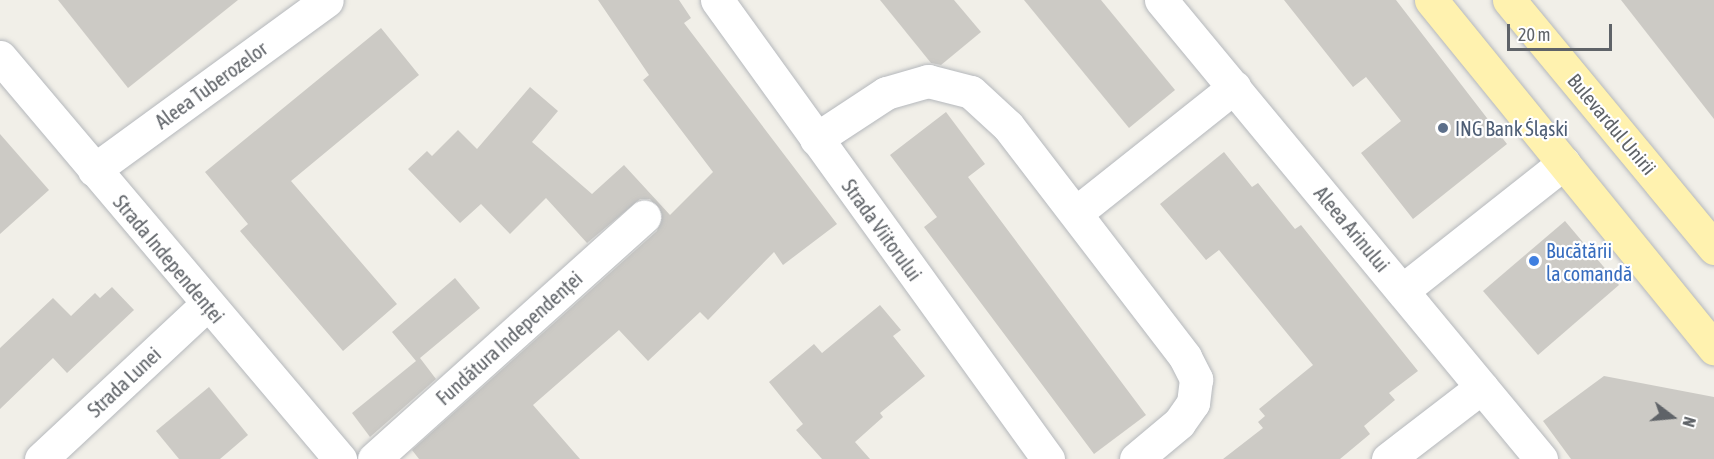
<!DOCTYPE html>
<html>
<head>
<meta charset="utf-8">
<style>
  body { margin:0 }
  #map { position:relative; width:1714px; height:459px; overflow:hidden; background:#f1efe8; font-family:"Asap Condensed",sans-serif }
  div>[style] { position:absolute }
  .building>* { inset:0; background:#cccac5 }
  .roads { filter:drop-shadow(0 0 2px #b5b8bc) drop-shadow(0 0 2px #b5b8bc) }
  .minor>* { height:33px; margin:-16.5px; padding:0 16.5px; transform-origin:16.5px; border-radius:16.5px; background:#fff }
  .primary>* { height:33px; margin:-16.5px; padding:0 16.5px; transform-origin:16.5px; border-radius:16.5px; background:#fff2af }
  .dots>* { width:16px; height:16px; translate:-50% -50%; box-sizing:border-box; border:3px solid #fff; border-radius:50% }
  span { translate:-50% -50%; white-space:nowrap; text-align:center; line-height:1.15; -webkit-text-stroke:4.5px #fff; paint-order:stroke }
  .street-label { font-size:20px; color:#5f6368 }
  .service-label { font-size:20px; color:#4e5e75 }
  .left { translate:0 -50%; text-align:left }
  .shop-label { font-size:20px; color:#366cbe }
  .north { position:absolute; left:1642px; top:387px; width:60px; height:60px; -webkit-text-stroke:4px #fff; paint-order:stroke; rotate:106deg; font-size:16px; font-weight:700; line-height:24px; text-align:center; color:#5f6368 }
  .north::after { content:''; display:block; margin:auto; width:21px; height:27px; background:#5f6368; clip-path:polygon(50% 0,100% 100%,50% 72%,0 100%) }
  .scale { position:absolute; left:1507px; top:24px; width:105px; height:27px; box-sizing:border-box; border:3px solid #5f6368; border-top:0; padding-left:8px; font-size:18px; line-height:21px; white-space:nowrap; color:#5f6368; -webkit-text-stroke:4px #fff; paint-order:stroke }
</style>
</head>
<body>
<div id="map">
  <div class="building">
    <i style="clip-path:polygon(58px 0,238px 0,128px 88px)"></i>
    <i style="clip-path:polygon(598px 0,679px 0,691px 18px,684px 23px,837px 224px,783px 265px,774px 252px,708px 320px,700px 312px,648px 361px,619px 330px,533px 405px,580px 459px,419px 459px,412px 450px,657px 231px,662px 214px,650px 199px,640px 199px,587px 243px,546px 198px,510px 234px,481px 204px,460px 223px,408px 169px,427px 151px,432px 156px,458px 130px,477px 149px,530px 87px,558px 111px,532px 142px,592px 194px,624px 165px,670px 215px,713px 172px,643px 80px,649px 75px)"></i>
    <i style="clip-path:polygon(880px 0,954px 0,981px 32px,941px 65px,931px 63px)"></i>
    <i style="clip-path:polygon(1024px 0,1101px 0,1175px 90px,1129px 128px)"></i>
    <i style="clip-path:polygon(1284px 0,1396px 0,1507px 144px,1413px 219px,1361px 153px,1401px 121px,1366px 77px,1353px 87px)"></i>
    <i style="clip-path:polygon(1621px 0,1714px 0,1714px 119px)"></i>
    <i style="clip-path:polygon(381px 28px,419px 75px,291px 181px,397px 304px,343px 351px,240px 231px,248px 224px,205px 172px)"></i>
    <i style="clip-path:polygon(946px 112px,985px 164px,968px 177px,1146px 415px,1094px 454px,924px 227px,937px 217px,890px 155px)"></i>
    <i style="clip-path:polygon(0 134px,49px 190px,0 234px)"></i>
    <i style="clip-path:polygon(1224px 152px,1252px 187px,1258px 183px,1295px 229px,1301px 225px,1418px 371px,1389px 393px,1395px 400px,1364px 426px,1370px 434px,1340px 459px,1223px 459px,1263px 428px,1258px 422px,1265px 416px,1259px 409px,1313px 365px,1219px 250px,1206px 260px,1160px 204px)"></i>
    <i style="clip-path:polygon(1565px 221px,1619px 285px,1538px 355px,1483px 291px)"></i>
    <i style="clip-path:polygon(455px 278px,480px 308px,420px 358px,436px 379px,370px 437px,352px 413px,416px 361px,392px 332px)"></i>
    <i style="clip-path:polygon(112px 287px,134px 310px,67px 373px,53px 358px,0 409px,0 348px,53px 298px,71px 316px,95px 293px,100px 298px)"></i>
    <i style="clip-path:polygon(880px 305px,901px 330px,893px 336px,925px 376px,880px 413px,883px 417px,855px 442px,870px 459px,822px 459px,796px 430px,803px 424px,769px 382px,814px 344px,822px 353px)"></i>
    <i style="clip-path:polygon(1604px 376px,1714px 397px,1714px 459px,1571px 459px,1543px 421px)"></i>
    <i style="clip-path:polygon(209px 387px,248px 435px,220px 459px,179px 459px,156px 431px)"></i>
  </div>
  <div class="roads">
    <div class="minor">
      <i style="left:717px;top:0;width:566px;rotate:54.2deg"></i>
      <i style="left:1161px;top:0;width:596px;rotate:50.38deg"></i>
      <i style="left:0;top:57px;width:527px;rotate:49.78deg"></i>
      <i style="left:816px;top:139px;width:84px;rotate:-33.3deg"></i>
      <i style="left:886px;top:93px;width:44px;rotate:-15.9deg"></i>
      <i style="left:928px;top:81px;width:44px;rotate:14.3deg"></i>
      <i style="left:971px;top:92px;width:50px;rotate:42.6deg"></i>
      <i style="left:1008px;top:126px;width:291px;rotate:52.5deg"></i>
      <i style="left:1185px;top:357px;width:25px;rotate:63deg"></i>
      <i style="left:1196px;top:379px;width:24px;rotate:97deg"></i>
      <i style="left:1193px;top:403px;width:24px;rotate:125deg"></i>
      <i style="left:1179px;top:423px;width:56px;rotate:140.1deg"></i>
      <i style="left:94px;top:170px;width:288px;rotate:-36.1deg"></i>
      <i style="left:1077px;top:212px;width:201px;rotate:-38.5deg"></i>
      <i style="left:1403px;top:290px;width:205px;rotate:-38.3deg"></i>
      <i style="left:41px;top:459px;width:227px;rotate:-43deg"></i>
      <i style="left:374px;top:459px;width:363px;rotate:-41.9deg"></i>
      <i style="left:1388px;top:459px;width:118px;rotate:-37.5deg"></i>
    </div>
    <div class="primary">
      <i style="left:1431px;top:0;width:449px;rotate:50.9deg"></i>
      <i style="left:1509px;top:0;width:322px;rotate:50.4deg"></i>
    </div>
  </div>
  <div class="dots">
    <i style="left:1443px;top:128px;background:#5c6f8a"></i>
    <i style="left:1534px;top:261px;background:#3f7fe0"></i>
  </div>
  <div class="street-label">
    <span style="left:211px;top:85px;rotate:-36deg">Aleea Tuberozelor</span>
    <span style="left:1612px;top:124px;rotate:50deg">Bulevardul Unirii</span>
    <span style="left:1352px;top:229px;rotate:50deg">Aleea Arinului</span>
    <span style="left:882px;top:230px;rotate:54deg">Strada Viitorului</span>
    <span style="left:169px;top:259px;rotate:50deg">Strada Independenței</span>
    <span style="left:509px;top:338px;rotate:-42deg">Fundătura Independenței</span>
    <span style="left:124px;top:382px;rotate:-43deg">Strada Lunei</span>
  </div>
  <div class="service-label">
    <span class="left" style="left:1455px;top:128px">ING Bank Śląski</span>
  </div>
  <div class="shop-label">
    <span class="left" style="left:1546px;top:262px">Bucătării<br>la comandă</span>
  </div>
  <div class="north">N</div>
  <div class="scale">20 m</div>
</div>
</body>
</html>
